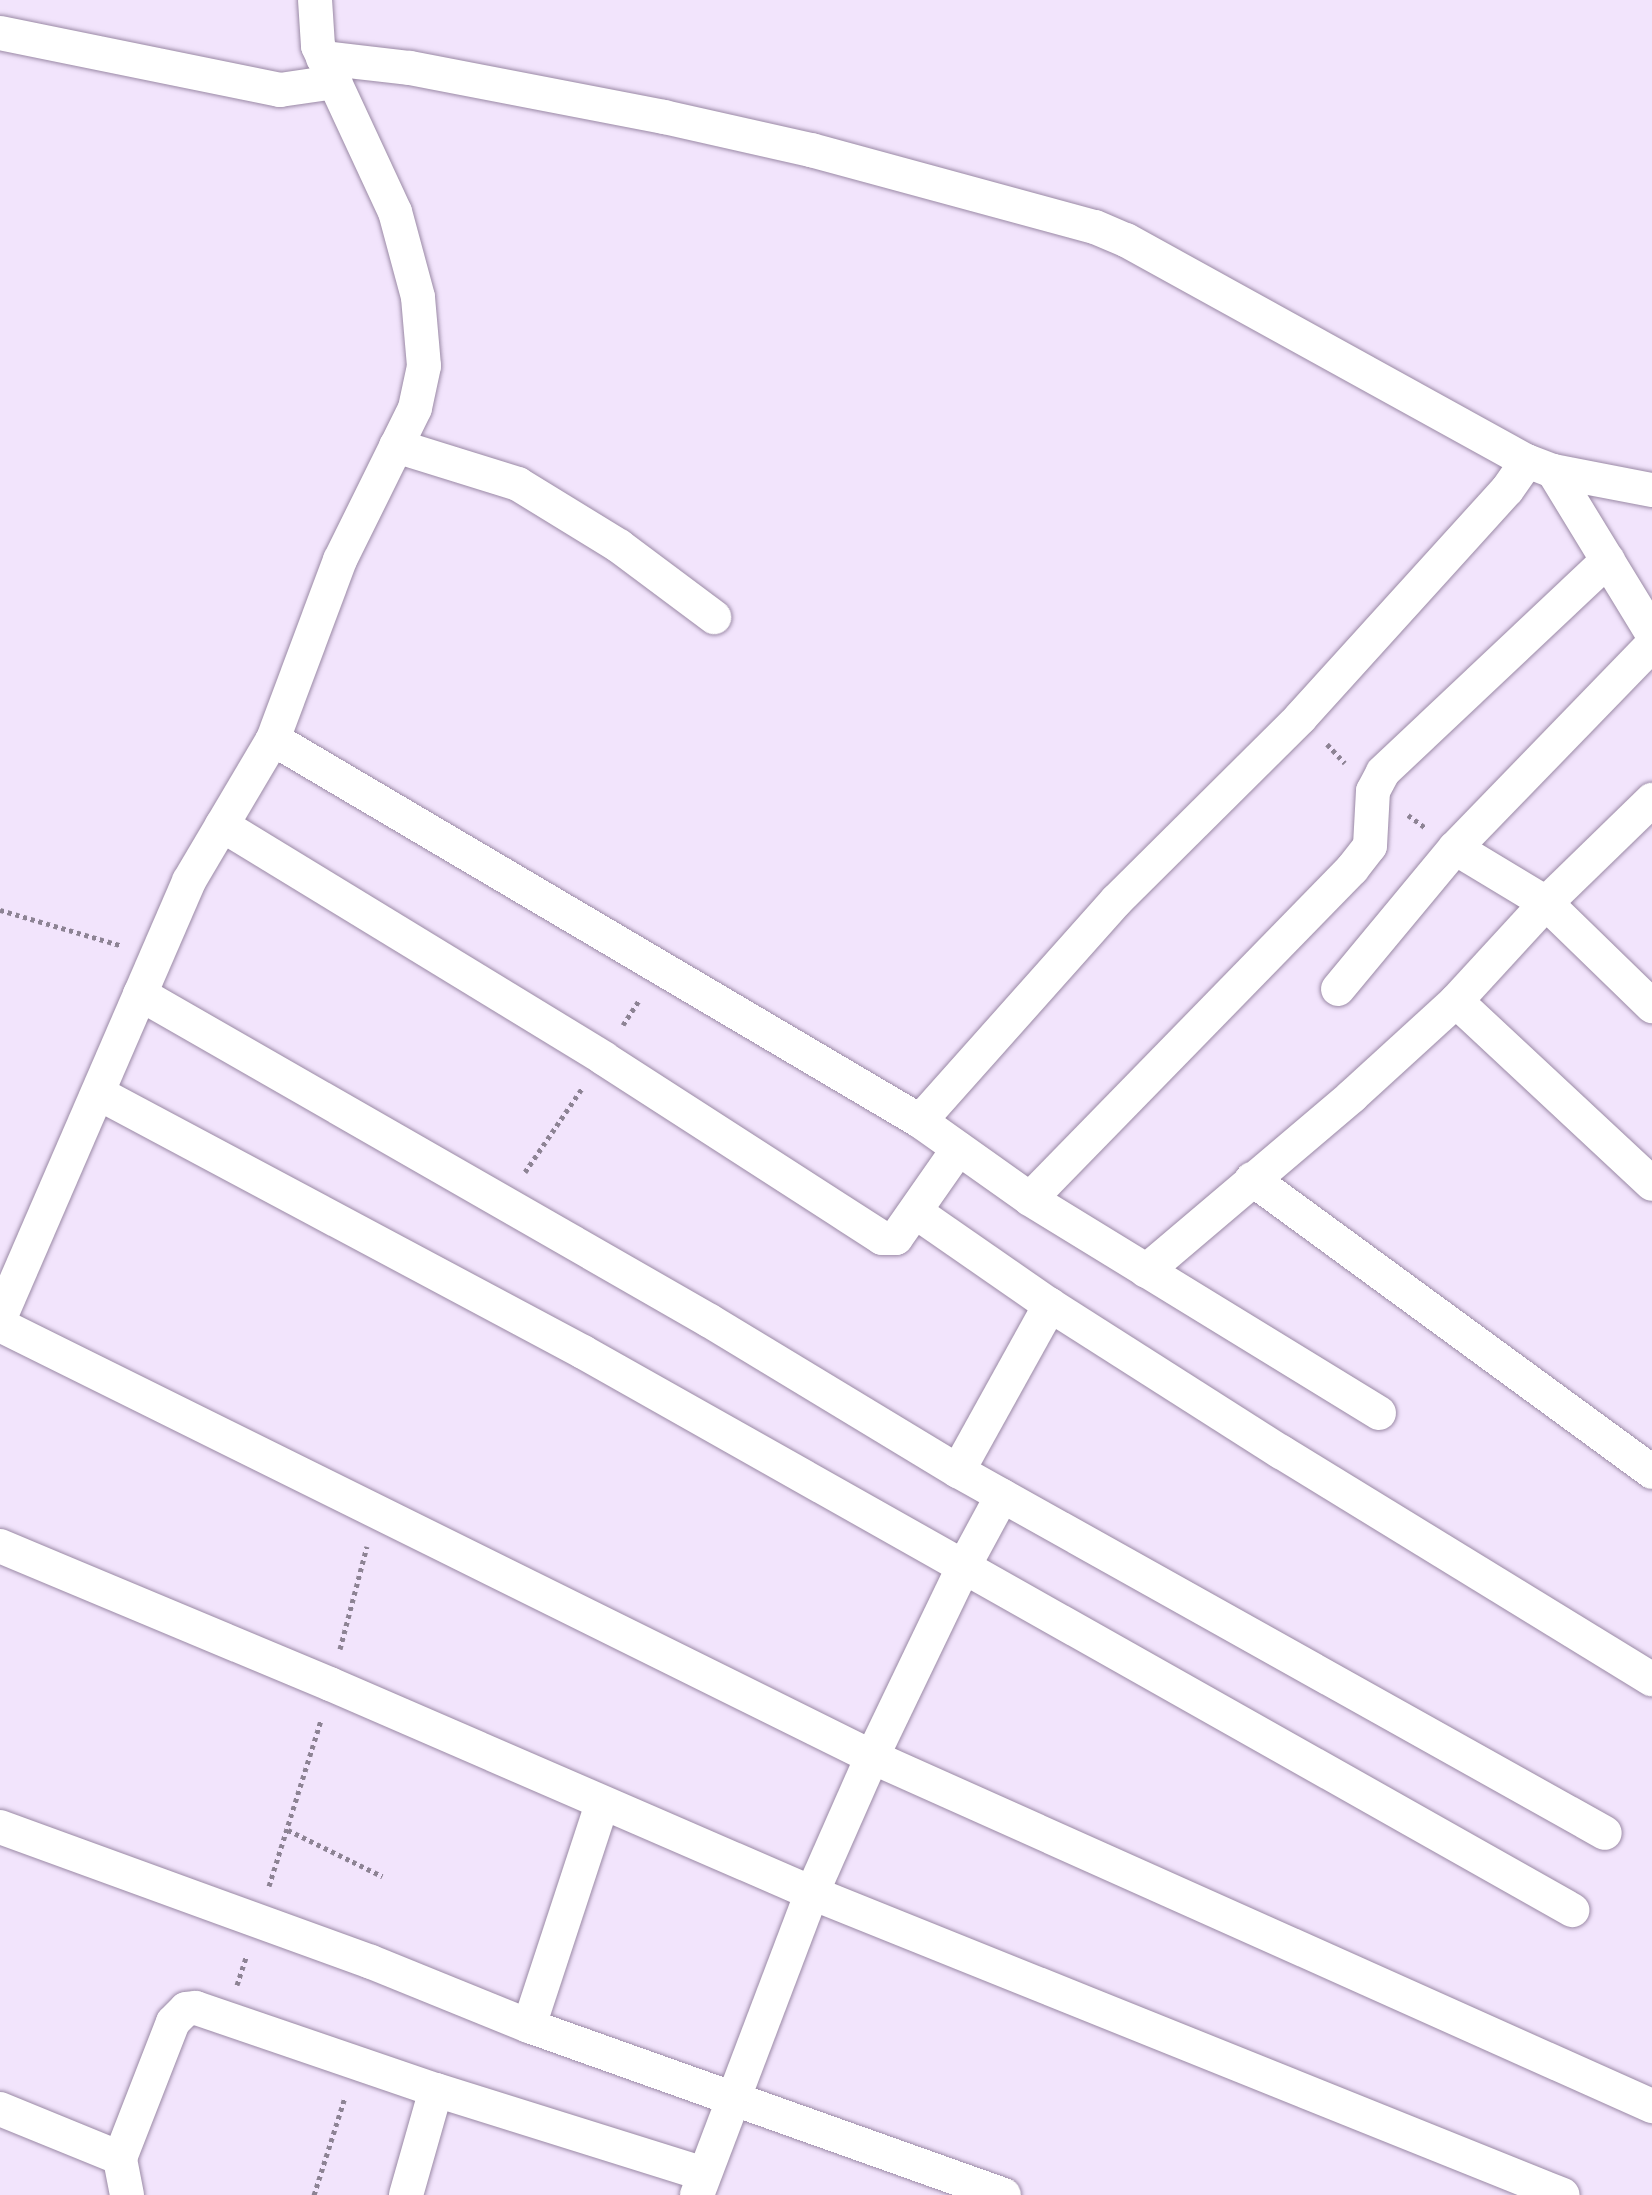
<!DOCTYPE html>
<html>
<head>
<meta charset="utf-8">
<style>
  body { margin:0 }
  #map { position:relative; width:1652px; height:2195px; overflow:hidden; background:#f2e4fc; font-family:"Space Grotesk",sans-serif }
  div>[style] { position:absolute }
  .path>* { height:5px; margin-top:-2.5px; transform-origin:0; background:repeating-linear-gradient(90deg,#8d8394 0 4px,transparent 0 8px) }
  .roads { filter:drop-shadow(0 0 2px #9a89a5) drop-shadow(0 0 2px #9a89a5) }
  .street>* { height:34px; margin:-17px; padding:0 17px; transform-origin:17px; border-radius:17px; background:#fff }
  span { translate:-50% -50%; white-space:nowrap; text-align:center; line-height:1.15; -webkit-text-stroke:6px #f9f6fc; paint-order:stroke }
</style>
</head>
<body>
<div id="map">
  <div class="path">
    <i style="left:1327px;top:744px;width:26px;rotate:47deg"></i>
    <i style="left:1408px;top:815px;width:22px;rotate:36deg"></i>
    <i style="left:0;top:910px;width:125px;rotate:16.3deg"></i>
    <i style="left:623px;top:1025px;width:30px;rotate:-57deg"></i>
    <i style="left:525px;top:1172px;width:103px;rotate:-55.7deg"></i>
    <i style="left:340px;top:1649px;width:106px;rotate:-75.3deg"></i>
    <i style="left:288px;top:1830px;width:105px;rotate:26.1deg"></i>
    <i style="left:269px;top:1886px;width:174px;rotate:-72.6deg"></i>
    <i style="left:237px;top:1985px;width:29px;rotate:-72deg"></i>
    <i style="left:314px;top:2195px;width:103px;rotate:-72.4deg"></i>
  </div>
  <div class="roads">
    <div class="street">
      <i style="left:0;top:33px;width:286px;rotate:11.5deg"></i>
      <i style="left:280px;top:90px;width:56px;rotate:-8.3deg"></i>
      <i style="left:323px;top:58px;width:88px;rotate:6.6deg"></i>
      <i style="left:410px;top:68px;width:259px;rotate:10.9deg"></i>
      <i style="left:664px;top:117px;width:151px;rotate:12.7deg"></i>
      <i style="left:811px;top:150px;width:294px;rotate:15.2deg"></i>
      <i style="left:1095px;top:227px;width:34px;rotate:23deg"></i>
      <i style="left:1126px;top:240px;width:458px;rotate:28.9deg"></i>
      <i style="left:1527px;top:461px;width:28px;rotate:21deg"></i>
      <i style="left:1553px;top:471px;width:101px;rotate:10.9deg"></i>
      <i style="left:396px;top:446px;width:128px;rotate:17.3deg"></i>
      <i style="left:518px;top:484px;width:119px;rotate:31.5deg"></i>
      <i style="left:619px;top:546px;width:119px;rotate:36.8deg"></i>
      <i style="left:1553px;top:471px;width:190px;rotate:58.6deg"></i>
      <i style="left:273px;top:739px;width:191px;rotate:-69.5deg"></i>
      <i style="left:340px;top:560px;width:169px;rotate:-63.7deg"></i>
      <i style="left:415px;top:408px;width:43px;rotate:-77.9deg"></i>
      <i style="left:424px;top:366px;width:69px;rotate:-95deg"></i>
      <i style="left:418px;top:297px;width:88px;rotate:-105.1deg"></i>
      <i style="left:395px;top:212px;width:183px;rotate:-114.9deg"></i>
      <i style="left:318px;top:46px;width:46px;rotate:-93.7deg"></i>
      <i style="left:222px;top:825px;width:447px;rotate:31.4deg"></i>
      <i style="left:603px;top:1058px;width:332px;rotate:32.8deg"></i>
      <i style="left:882px;top:1238px;width:14px"></i>
      <i style="left:896px;top:1238px;width:108px;rotate:-55.1deg"></i>
      <i style="left:1455px;top:848px;width:106px;rotate:31.1deg"></i>
      <i style="left:1546px;top:903px;width:148px;rotate:44.2deg"></i>
      <i style="left:1338px;top:989px;width:183px;rotate:-50.3deg"></i>
      <i style="left:1455px;top:848px;width:283px;rotate:-45.9deg"></i>
      <i style="left:140px;top:994px;width:657px;rotate:29.84deg"></i>
      <i style="left:710px;top:1321px;width:290px;rotate:31.2deg"></i>
      <i style="left:958px;top:1471px;width:741px;rotate:29.23deg"></i>
      <i style="left:1456px;top:1001px;width:268px;rotate:43deg"></i>
      <i style="left:98px;top:1093px;width:550px;rotate:28.1deg"></i>
      <i style="left:583px;top:1352px;width:1136px;rotate:29.43deg"></i>
      <i style="left:1252px;top:1179px;width:496px;rotate:36.2deg"></i>
      <i style="left:1030px;top:1199px;width:461px;rotate:-45.7deg"></i>
      <i style="left:1352px;top:869px;width:29px;rotate:-52deg"></i>
      <i style="left:1370px;top:846px;width:55px;rotate:-86.9deg"></i>
      <i style="left:1373px;top:791px;width:21px;rotate:-62deg"></i>
      <i style="left:1383px;top:772px;width:309px;rotate:-43.3deg"></i>
      <i style="left:917px;top:1213px;width:162px;rotate:34.7deg"></i>
      <i style="left:1050px;top:1305px;width:274px;rotate:32.5deg"></i>
      <i style="left:1281px;top:1452px;width:435px;rotate:31.5deg"></i>
      <i style="left:1146px;top:1271px;width:270px;rotate:-40.3deg"></i>
      <i style="left:1352px;top:1096px;width:141px;rotate:-42.4deg"></i>
      <i style="left:1456px;top:1001px;width:133px;rotate:-47.4deg"></i>
      <i style="left:1546px;top:903px;width:148px;rotate:-44.2deg"></i>
      <i style="left:0;top:1318px;width:476px;rotate:-66.6deg"></i>
      <i style="left:189px;top:881px;width:165px;rotate:-59.4deg"></i>
      <i style="left:273px;top:739px;width:751px;rotate:30.56deg"></i>
      <i style="left:0;top:1325px;width:973px;rotate:26.35deg"></i>
      <i style="left:872px;top:1757px;width:855px;rotate:24.11deg"></i>
      <i style="left:1379px;top:1413px;width:409px;rotate:-148.5deg"></i>
      <i style="left:1030px;top:1199px;width:135px;rotate:-144.7deg"></i>
      <i style="left:920px;top:1121px;width:296px;rotate:-48.3deg"></i>
      <i style="left:1117px;top:900px;width:258px;rotate:-44.8deg"></i>
      <i style="left:1300px;top:718px;width:308px;rotate:-47.8deg"></i>
      <i style="left:1507px;top:490px;width:35px;rotate:-55deg"></i>
      <i style="left:958px;top:1471px;width:190px;rotate:-61deg"></i>
      <i style="left:0;top:1546px;width:358px;rotate:22.7deg"></i>
      <i style="left:330px;top:1684px;width:525px;rotate:23.44deg"></i>
      <i style="left:812px;top:1893px;width:809px;rotate:21.91deg"></i>
      <i style="left:0;top:1827px;width:395px;rotate:20deg"></i>
      <i style="left:371px;top:1962px;width:170px;rotate:22.1deg"></i>
      <i style="left:529px;top:2026px;width:504px;rotate:19.59deg"></i>
      <i style="left:529px;top:2026px;width:234px;rotate:-71.8deg"></i>
      <i style="left:0;top:2109px;width:130px;rotate:22.2deg"></i>
      <i style="left:127px;top:2195px;width:38px;rotate:-101deg"></i>
      <i style="left:120px;top:2158px;width:146px;rotate:-68.7deg"></i>
      <i style="left:173px;top:2022px;width:18px;rotate:-45deg"></i>
      <i style="left:186px;top:2009px;width:10px;rotate:-6deg"></i>
      <i style="left:196px;top:2008px;width:254px;rotate:18.9deg"></i>
      <i style="left:436px;top:2090px;width:281px;rotate:17.4deg"></i>
      <i style="left:406px;top:2195px;width:109px;rotate:-74.1deg"></i>
      <i style="left:697px;top:2195px;width:323px;rotate:-69.2deg"></i>
      <i style="left:812px;top:1893px;width:149px;rotate:-66.2deg"></i>
      <i style="left:872px;top:1757px;width:210px;rotate:-64.3deg"></i>
      <i style="left:963px;top:1568px;width:82px;rotate:-61.6deg"></i>
    </div>
  </div>
</div>
</body>
</html>
